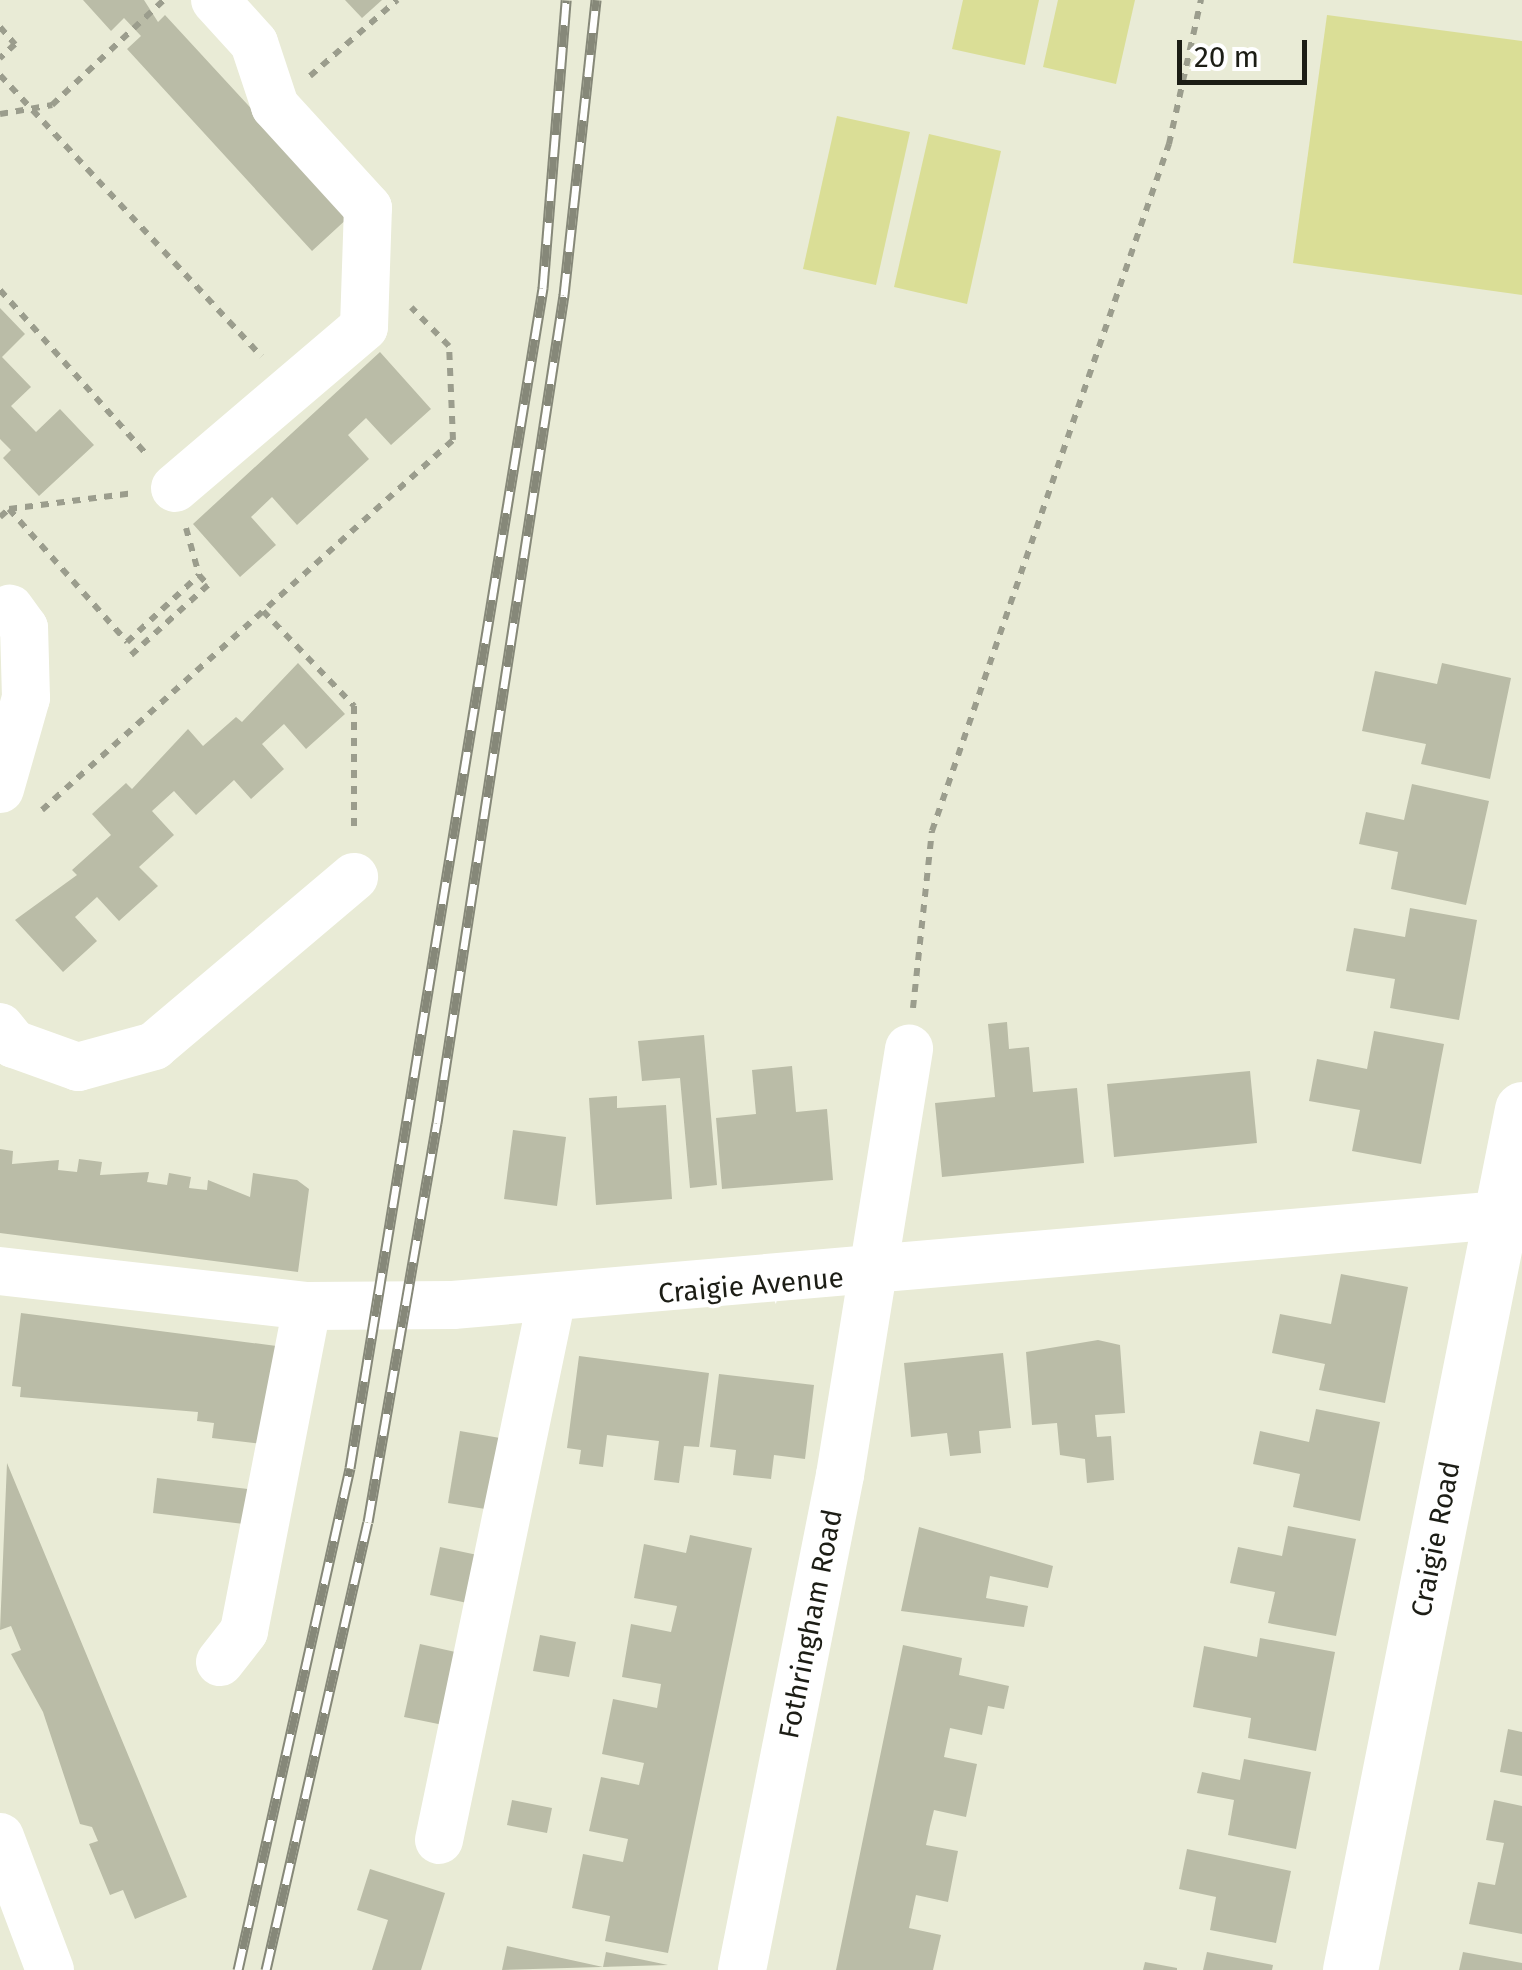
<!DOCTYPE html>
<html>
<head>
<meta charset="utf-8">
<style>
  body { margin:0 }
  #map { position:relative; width:1522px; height:1970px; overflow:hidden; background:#e9ebd6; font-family:"Fira Sans",sans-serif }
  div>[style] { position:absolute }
  .green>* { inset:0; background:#dade96 }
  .building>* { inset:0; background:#babca7 }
  .path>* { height:6px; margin-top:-3px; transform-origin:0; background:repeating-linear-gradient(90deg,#9b9d8d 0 8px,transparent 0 16px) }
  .minor>* { height:48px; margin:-24px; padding:0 24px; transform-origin:24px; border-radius:24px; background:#fff }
  .major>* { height:55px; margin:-27.5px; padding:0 27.5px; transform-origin:27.5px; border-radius:27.5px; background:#fff }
  .rail>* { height:11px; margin-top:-5.5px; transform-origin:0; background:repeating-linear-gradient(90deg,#fff 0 22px,#868879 0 44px); box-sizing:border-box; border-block:2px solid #868879 }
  span { translate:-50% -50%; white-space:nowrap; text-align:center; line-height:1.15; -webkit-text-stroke:8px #fff; paint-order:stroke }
  .street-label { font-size:28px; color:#1c1d15 }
  .scale { position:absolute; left:1177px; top:40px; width:130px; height:45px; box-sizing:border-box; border:5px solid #1c1d15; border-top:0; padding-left:12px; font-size:30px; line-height:35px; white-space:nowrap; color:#1c1d15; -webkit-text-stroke:8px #fff; paint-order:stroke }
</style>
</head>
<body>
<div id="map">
  <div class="green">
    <i style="clip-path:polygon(963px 0,1039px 0,1025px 65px,952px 49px)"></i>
    <i style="clip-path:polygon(1058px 0,1135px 0,1116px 84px,1043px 67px)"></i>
    <i style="clip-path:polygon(1327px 15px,1522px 41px,1522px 295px,1293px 263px)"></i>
    <i style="clip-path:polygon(837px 116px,910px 132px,876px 285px,803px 269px)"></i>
    <i style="clip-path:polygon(929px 134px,1001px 151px,967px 304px,894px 287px)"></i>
  </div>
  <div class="building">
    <i style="clip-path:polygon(83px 0,144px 0,158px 22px,165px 15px,350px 216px,312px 251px,127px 49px,141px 36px,124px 18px,111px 31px)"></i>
    <i style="clip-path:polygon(345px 0,382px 0,362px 18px)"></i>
    <i style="clip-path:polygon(0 308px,25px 334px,2px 357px,31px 387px,11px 406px,36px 432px,60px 409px,94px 445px,39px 496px,3px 458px,11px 450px,0 439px)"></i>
    <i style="clip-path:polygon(380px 352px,431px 409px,391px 445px,366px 418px,348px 435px,369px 459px,297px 525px,272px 497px,251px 517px,276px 545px,240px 577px,193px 524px)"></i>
    <i style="clip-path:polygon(298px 663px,345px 714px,306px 749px,284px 724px,262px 744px,284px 769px,251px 799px,234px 780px,196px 815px,174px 791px,152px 811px,174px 835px,139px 867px,158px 886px,119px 921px,97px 897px,75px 917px,97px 941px,63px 972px,15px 920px,77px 875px,72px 870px,111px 835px,92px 814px,126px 783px,132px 789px,188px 729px,203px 746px,236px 717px,242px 722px)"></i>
    <i style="clip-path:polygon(1442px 663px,1511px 678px,1490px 779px,1421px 764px,1426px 744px,1362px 731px,1375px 671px,1437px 684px)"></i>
    <i style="clip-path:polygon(1412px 784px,1489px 801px,1466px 905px,1391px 889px,1398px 852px,1359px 844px,1366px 812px,1404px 820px)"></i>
    <i style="clip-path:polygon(1410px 908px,1477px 920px,1459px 1020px,1390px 1008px,1395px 979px,1346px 971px,1354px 928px,1405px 937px)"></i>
    <i style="clip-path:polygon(1007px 1022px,1009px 1049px,1029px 1047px,1033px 1092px,1077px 1088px,1084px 1163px,942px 1177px,935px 1103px,995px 1097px,988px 1024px)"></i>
    <i style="clip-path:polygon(1374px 1031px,1444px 1044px,1421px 1164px,1352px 1151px,1360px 1110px,1309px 1101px,1317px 1059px,1367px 1069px)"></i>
    <i style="clip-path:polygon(704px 1035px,717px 1185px,690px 1188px,680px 1078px,642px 1081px,638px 1041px)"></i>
    <i style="clip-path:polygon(792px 1066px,796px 1112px,827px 1109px,833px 1180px,722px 1189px,716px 1118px,756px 1114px,752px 1070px)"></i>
    <i style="clip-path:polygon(1250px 1071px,1257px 1143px,1114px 1157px,1107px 1084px)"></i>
    <i style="clip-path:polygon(617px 1096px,617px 1108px,666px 1105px,672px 1199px,596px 1205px,589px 1098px)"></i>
    <i style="clip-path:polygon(513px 1130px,566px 1137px,557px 1206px,504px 1199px)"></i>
    <i style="clip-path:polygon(0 1149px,13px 1151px,12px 1164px,59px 1160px,58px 1170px,77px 1172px,79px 1159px,102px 1162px,100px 1175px,149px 1172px,147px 1182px,167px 1185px,169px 1173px,191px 1177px,189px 1188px,207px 1190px,208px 1180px,250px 1197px,253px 1173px,297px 1180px,309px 1189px,298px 1272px,0 1233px)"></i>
    <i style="clip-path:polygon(1341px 1274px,1408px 1287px,1385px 1403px,1319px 1390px,1325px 1364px,1272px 1353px,1280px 1314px,1331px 1324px)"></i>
    <i style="clip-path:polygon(21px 1313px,284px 1347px,272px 1445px,212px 1438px,214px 1423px,197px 1421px,198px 1412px,20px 1397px,21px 1387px,12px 1386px)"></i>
    <i style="clip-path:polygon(1098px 1340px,1120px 1345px,1125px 1413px,1095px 1415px,1097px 1437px,1111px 1436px,1114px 1480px,1087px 1483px,1085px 1459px,1060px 1455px,1057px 1423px,1032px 1425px,1026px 1352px)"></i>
    <i style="clip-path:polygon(1003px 1353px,1011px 1428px,979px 1431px,981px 1453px,950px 1456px,947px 1433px,911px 1437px,904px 1363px)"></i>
    <i style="clip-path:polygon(579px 1356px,709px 1373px,699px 1447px,684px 1446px,679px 1483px,654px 1480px,659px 1441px,607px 1435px,603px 1467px,579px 1464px,581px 1450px,567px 1448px)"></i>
    <i style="clip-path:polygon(719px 1374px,814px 1385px,805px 1459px,774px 1455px,771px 1479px,733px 1475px,736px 1450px,710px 1447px)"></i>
    <i style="clip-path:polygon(1316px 1409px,1380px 1422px,1360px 1521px,1293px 1507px,1300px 1474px,1253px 1464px,1260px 1431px,1309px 1442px)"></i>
    <i style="clip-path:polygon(460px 1431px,517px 1441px,504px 1512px,448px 1503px)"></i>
    <i style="clip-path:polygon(7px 1463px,187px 1897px,135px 1919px,123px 1890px,110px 1895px,89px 1844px,98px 1841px,92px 1827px,80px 1824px,43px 1712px,11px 1654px,21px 1650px,11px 1626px,0 1630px)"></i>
    <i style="clip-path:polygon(157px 1478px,257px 1490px,252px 1525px,153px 1513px)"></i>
    <i style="clip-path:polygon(1288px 1526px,1356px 1539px,1336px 1636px,1268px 1623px,1275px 1592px,1230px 1583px,1238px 1547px,1282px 1556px)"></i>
    <i style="clip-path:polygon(919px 1527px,1053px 1566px,1048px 1588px,990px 1576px,986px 1598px,1028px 1606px,1024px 1627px,901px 1611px)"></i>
    <i style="clip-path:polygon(690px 1535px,752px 1548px,668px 1953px,605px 1941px,610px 1916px,572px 1908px,583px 1854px,623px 1862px,628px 1839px,589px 1831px,601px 1777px,639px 1785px,644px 1763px,602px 1754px,613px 1699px,657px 1708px,661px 1684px,622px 1677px,631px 1624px,671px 1632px,677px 1606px,634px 1598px,644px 1544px,686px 1553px)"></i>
    <i style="clip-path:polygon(440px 1547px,482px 1556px,472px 1604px,430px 1595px)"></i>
    <i style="clip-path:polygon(540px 1635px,576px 1642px,569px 1677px,533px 1671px)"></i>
    <i style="clip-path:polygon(1260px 1638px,1335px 1652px,1316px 1751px,1248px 1738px,1251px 1718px,1193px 1707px,1204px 1646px,1257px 1657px)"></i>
    <i style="clip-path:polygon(420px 1644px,473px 1656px,458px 1728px,404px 1717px)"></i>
    <i style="clip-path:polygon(903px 1645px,962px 1658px,959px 1675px,1009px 1686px,1004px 1709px,988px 1706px,982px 1735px,950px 1728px,944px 1757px,977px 1764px,966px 1817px,934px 1810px,930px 1826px,926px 1845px,958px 1851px,948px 1902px,916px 1895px,909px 1928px,941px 1935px,933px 1970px,836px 1970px)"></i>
    <i style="clip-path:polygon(1508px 1729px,1522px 1732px,1522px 1776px,1500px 1772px)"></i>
    <i style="clip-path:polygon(1244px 1759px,1311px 1772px,1296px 1849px,1228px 1835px,1234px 1800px,1197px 1793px,1202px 1772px,1240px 1780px)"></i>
    <i style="clip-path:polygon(512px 1800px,552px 1808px,547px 1833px,507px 1825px)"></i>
    <i style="clip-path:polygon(1494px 1800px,1522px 1806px,1522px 1934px,1469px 1924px,1478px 1882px,1495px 1885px,1504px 1843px,1486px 1840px)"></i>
    <i style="clip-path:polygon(1187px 1849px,1291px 1871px,1276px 1943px,1210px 1930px,1216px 1897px,1179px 1889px)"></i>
    <i style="clip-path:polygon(370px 1869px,445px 1893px,421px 1970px,372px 1970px,388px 1920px,357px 1910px)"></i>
    <i style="clip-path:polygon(507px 1946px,603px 1967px,606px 1952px,668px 1965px,502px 1970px)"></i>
    <i style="clip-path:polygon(1207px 1952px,1273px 1965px,1272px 1970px,1203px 1970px)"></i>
    <i style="clip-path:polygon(1463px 1952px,1522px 1963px,1522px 1970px,1459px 1970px)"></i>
    <i style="clip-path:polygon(1145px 1962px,1177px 1968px,1177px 1970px,1143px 1970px)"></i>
  </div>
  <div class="path">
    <i style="left:0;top:27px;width:23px;rotate:49deg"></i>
    <i style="left:15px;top:44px;width:21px;rotate:137deg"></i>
    <i style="left:0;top:75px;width:384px;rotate:47.1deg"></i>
    <i style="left:310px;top:76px;width:116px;rotate:-41.1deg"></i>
    <i style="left:0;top:114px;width:53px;rotate:-9.8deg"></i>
    <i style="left:52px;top:105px;width:154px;rotate:-43.2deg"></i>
    <i style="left:0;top:290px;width:218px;rotate:48.3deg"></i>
    <i style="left:9px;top:509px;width:126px;rotate:-7.3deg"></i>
    <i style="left:0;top:517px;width:12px;rotate:-42deg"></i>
    <i style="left:9px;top:509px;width:178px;rotate:48.4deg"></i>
    <i style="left:127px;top:642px;width:98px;rotate:-42.9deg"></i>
    <i style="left:199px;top:575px;width:13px;rotate:48deg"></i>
    <i style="left:208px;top:585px;width:104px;rotate:137.7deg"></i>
    <i style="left:186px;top:528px;width:49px;rotate:74.5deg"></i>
    <i style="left:263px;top:611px;width:132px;rotate:46.2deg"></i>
    <i style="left:354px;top:706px;width:127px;rotate:90deg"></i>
    <i style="left:42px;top:810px;width:553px;rotate:-41.99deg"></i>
    <i style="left:453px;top:440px;width:94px;rotate:-92.4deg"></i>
    <i style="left:449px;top:346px;width:54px;rotate:-134.3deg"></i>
    <i style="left:913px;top:1008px;width:178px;rotate:-83.9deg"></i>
    <i style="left:932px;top:831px;width:727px;rotate:-70.97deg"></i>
    <i style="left:1169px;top:144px;width:148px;rotate:-77.5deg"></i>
  </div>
  <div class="minor">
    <i style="left:175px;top:488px;width:248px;rotate:-40.4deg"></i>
    <i style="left:364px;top:327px;width:119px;rotate:-88.1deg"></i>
    <i style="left:368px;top:208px;width:138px;rotate:-132.4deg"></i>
    <i style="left:275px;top:106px;width:66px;rotate:-108.4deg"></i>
    <i style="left:254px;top:43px;width:58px;rotate:-132.2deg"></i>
    <i style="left:0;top:789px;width:95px;rotate:-74.1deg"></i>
    <i style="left:26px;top:698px;width:70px;rotate:-91.6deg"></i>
    <i style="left:24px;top:628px;width:24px;rotate:-126deg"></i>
    <i style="left:0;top:1027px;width:22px;rotate:51deg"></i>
    <i style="left:14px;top:1044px;width:68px;rotate:19.8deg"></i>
    <i style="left:78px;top:1067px;width:79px;rotate:-15.4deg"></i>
    <i style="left:154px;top:1046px;width:262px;rotate:-40.2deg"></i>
    <i style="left:0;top:1271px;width:309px;rotate:6.5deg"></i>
    <i style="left:307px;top:1306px;width:146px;rotate:-0.4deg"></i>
    <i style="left:453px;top:1305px;width:1052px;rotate:-4.91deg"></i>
    <i style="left:1501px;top:1215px;width:22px;rotate:16deg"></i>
    <i style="left:220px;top:1662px;width:39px;rotate:-52deg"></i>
    <i style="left:244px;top:1631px;width:331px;rotate:-79deg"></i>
    <i style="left:0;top:1837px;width:142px;rotate:69.4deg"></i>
    <i style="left:439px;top:1840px;width:550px;rotate:-78.24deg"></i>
    <i style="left:742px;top:1970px;width:505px;rotate:-78.8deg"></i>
    <i style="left:840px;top:1475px;width:432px;rotate:-80.8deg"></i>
  </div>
  <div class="major">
    <i style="left:1350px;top:1970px;width:878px;rotate:-78.7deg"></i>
  </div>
  <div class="rail">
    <i style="left:238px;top:1970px;width:514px;rotate:-77.42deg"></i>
    <i style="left:350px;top:1468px;width:1196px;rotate:-80.71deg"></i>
    <i style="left:543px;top:288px;width:289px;rotate:-85.4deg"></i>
    <i style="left:266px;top:1970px;width:459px;rotate:-77.2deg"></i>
    <i style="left:368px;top:1522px;width:405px;rotate:-80.2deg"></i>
    <i style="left:437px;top:1123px;width:838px;rotate:-81.28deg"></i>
    <i style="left:564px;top:295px;width:297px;rotate:-83.8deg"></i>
  </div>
  <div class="street-label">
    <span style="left:751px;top:1286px;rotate:-5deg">Craigie Avenue</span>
    <span style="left:1436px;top:1539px;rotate:-79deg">Craigie Road</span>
    <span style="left:811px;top:1624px;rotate:-79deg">Fothringham Road</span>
  </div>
  <div class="scale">20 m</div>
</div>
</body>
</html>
